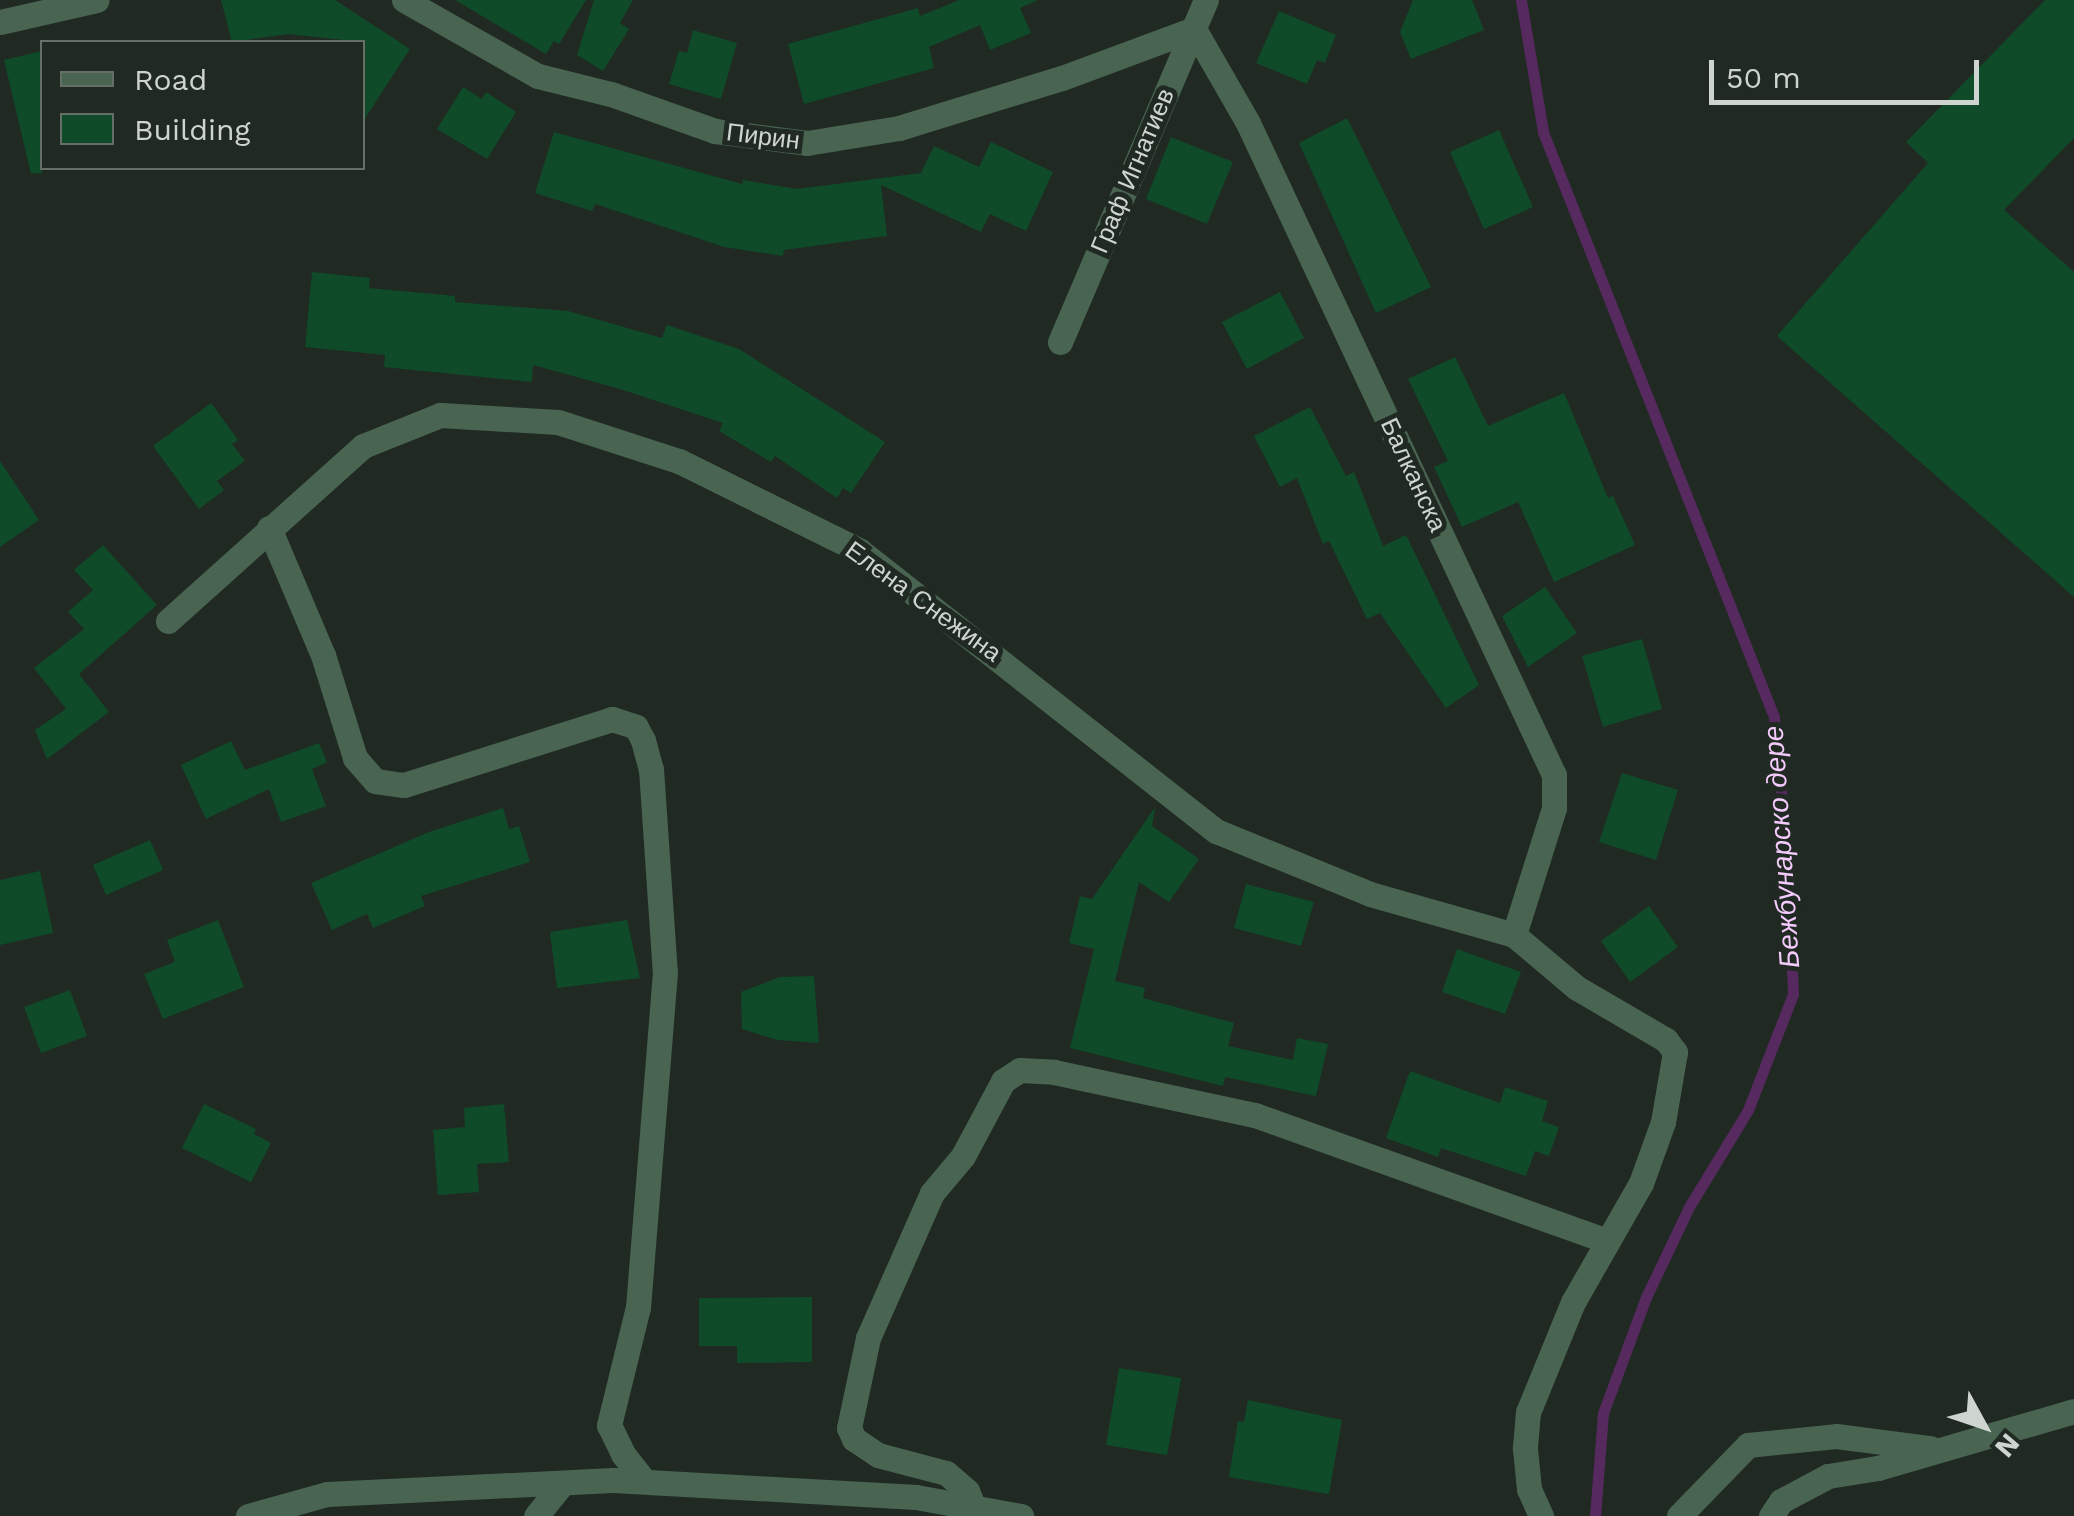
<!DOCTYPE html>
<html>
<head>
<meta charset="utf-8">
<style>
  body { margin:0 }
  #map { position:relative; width:2074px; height:1516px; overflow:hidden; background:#202a23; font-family:"Work Sans",sans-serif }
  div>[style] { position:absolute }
  .stream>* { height:11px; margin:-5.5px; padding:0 5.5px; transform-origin:5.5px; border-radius:5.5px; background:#56295f }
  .building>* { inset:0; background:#0f4a29 }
  .street>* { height:25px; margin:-12.5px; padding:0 12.5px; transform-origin:12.5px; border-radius:12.5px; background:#496552 }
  span { translate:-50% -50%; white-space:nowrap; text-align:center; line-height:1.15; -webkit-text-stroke:10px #202a23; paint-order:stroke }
  .street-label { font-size:25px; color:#ced5d0 }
  .water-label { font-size:28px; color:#f4cbfc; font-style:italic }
  .legend { position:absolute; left:40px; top:40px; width:325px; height:130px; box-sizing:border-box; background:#202a23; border:2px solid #666e68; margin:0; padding:12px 18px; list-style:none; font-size:30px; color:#ced5d0 }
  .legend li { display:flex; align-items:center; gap:20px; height:50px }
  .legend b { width:50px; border:2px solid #666e68 }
  .north { position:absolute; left:1934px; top:1376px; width:100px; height:100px; -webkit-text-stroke:8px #202a23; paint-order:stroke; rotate:130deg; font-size:28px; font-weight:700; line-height:40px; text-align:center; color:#ced5d0 }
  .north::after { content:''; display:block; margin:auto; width:35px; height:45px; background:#ced5d0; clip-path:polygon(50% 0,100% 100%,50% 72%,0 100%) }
  .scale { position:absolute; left:1709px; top:60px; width:270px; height:45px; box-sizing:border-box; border:5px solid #ced5d0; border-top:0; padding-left:12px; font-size:30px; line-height:35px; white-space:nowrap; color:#ced5d0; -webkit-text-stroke:8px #202a23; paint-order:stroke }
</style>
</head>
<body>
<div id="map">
  <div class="stream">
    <i style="left:1521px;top:0;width:134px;rotate:80.5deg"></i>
    <i style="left:1543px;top:132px;width:629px;rotate:68.45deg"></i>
    <i style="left:1774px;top:717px;width:140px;rotate:84.7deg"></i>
    <i style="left:1787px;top:856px;width:138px;rotate:87.5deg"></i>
    <i style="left:1793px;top:994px;width:124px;rotate:111.2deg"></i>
    <i style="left:1748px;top:1110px;width:114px;rotate:121.3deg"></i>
    <i style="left:1689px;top:1207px;width:100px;rotate:115.5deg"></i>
    <i style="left:1646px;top:1297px;width:124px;rotate:110.3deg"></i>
    <i style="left:1603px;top:1413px;width:103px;rotate:94.4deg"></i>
  </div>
  <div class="building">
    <i style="clip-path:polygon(221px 0,335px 0,410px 49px,362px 123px,362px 42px,288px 34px,232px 42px)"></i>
    <i style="clip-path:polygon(455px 0,586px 0,559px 44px,554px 41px,546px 54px)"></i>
    <i style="clip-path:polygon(594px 0,633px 0,620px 23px,629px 29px,603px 71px,577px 55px)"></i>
    <i style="clip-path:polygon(959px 0,1038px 0,1020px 8px,1031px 33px,990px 50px,980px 25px,929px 47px,934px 68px,804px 104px,788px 44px,918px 8px,920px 16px)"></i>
    <i style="clip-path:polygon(1413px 0,1472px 0,1484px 30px,1411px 59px,1400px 32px)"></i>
    <i style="clip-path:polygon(2045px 0,2074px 0,2074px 138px,2004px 210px,2074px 272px,2074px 597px,1777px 336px,1928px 163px,1906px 142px)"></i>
    <i style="clip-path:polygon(1279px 11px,1336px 35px,1325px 63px,1317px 60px,1307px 84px,1256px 63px)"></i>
    <i style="clip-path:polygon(693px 30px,737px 43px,721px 99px,669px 84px,679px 51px,687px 53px)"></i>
    <i style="clip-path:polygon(42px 51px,42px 173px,31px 174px,4px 60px)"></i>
    <i style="clip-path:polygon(463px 87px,482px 99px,486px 92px,516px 112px,487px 159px,437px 129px)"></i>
    <i style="clip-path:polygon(1347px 118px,1431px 287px,1376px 313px,1299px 143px)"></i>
    <i style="clip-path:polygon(1499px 130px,1533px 207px,1484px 229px,1450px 152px)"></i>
    <i style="clip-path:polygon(554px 132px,742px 184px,743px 180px,797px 189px,921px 173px,934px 146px,979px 167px,991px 142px,1053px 172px,1026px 231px,990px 214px,981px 232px,881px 185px,887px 236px,784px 250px,783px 256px,724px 247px,595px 204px,592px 211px,535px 193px)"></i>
    <i style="clip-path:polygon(1171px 137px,1233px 162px,1207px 224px,1146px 199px)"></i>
    <i style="clip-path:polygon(312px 272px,370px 278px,369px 288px,455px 296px,455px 302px,568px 311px,662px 338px,667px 325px,739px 349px,885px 442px,851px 493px,843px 488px,837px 498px,775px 456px,771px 462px,719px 431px,723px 423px,620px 389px,533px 365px,532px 382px,384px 367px,385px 355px,305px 347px)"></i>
    <i style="clip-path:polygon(1280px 292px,1304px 338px,1247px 369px,1222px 322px)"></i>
    <i style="clip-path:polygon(1455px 357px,1488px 426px,1564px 393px,1608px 498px,1613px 496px,1635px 545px,1554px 582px,1518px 502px,1462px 527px,1434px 467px,1448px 461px,1408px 379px)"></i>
    <i style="clip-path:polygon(211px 403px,238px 440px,232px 444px,245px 461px,217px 481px,224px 490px,199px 509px,153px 446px)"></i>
    <i style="clip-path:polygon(1310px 407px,1346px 476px,1354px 472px,1383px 546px,1406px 535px,1479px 685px,1446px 708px,1380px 613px,1367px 619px,1329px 541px,1323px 544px,1297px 478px,1280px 487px,1254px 436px)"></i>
    <i style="clip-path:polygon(0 461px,39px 520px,0 547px)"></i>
    <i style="clip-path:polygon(103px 545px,157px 605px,79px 674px,109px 712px,47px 759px,35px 730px,66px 709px,34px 668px,84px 629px,68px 612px,93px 590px,74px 570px)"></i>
    <i style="clip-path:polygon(1545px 587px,1577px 633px,1528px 667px,1502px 616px)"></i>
    <i style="clip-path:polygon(1642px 639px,1662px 709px,1603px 727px,1582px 656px)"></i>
    <i style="clip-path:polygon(231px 741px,245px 770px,319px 743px,327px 762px,312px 769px,326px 806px,281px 822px,269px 789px,206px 819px,181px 765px)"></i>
    <i style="clip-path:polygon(1622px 773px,1678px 790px,1656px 860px,1599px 842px)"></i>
    <i style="clip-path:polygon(1155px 807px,1152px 826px,1199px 859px,1169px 902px,1139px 882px,1115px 981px,1145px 988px,1143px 998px,1234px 1023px,1228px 1046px,1293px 1060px,1297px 1038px,1328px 1044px,1316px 1096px,1225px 1077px,1223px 1086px,1070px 1048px,1094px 949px,1069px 943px,1080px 896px,1092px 899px)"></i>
    <i style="clip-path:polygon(503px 808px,509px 829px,519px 826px,530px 862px,421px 896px,425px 906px,373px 928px,367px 914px,332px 930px,311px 883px,429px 832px)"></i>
    <i style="clip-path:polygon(150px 840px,163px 870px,106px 895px,93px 865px)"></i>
    <i style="clip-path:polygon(40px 871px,53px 933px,0 945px,0 880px)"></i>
    <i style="clip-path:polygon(1246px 884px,1314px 902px,1301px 946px,1234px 928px)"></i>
    <i style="clip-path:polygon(1649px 906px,1678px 947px,1630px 982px,1601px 941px)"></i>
    <i style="clip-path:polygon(218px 920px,244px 987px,163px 1019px,144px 974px,175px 962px,167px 940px)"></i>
    <i style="clip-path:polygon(627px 920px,640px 978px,557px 988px,550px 932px)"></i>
    <i style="clip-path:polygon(1457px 949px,1521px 972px,1505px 1014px,1442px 992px)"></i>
    <i style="clip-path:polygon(814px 976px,819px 1043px,777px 1040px,742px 1029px,741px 992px,780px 977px)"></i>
    <i style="clip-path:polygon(70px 990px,87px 1036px,41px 1053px,24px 1007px)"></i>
    <i style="clip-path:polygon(1410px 1071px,1500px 1103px,1505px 1087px,1548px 1101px,1542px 1121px,1559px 1127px,1549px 1156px,1535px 1151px,1526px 1176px,1441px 1148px,1438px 1157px,1386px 1138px)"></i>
    <i style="clip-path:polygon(204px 1104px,256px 1129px,254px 1134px,271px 1143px,251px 1182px,182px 1148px)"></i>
    <i style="clip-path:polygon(504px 1104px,509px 1162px,477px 1164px,479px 1192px,438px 1195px,433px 1130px,465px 1127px,464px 1108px)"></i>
    <i style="clip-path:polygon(812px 1297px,812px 1362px,737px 1363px,737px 1346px,699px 1346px,699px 1298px)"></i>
    <i style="clip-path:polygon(1119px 1368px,1181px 1378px,1167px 1455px,1106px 1445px)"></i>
    <i style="clip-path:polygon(1248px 1400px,1342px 1420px,1329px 1494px,1229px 1477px,1238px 1421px,1244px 1422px)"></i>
  </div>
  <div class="street">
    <i style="left:404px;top:0;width:154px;rotate:29.6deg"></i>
    <i style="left:538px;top:76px;width:75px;rotate:13.9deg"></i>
    <i style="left:611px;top:94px;width:110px;rotate:19.6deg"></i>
    <i style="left:715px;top:131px;width:93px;rotate:7.4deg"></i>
    <i style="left:807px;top:143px;width:93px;rotate:-9.3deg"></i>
    <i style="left:899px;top:128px;width:170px;rotate:-17.1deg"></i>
    <i style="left:1062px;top:78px;width:141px;rotate:-20.4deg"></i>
    <i style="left:1194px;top:29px;width:108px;rotate:60.1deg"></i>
    <i style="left:1248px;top:123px;width:720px;rotate:64.86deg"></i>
    <i style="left:1554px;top:775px;width:33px;rotate:90deg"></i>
    <i style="left:1554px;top:808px;width:133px;rotate:107.5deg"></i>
    <i style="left:0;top:22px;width:99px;rotate:-12.8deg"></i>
    <i style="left:1060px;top:342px;width:372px;rotate:-66.9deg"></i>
    <i style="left:269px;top:528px;width:138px;rotate:67deg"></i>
    <i style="left:323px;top:655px;width:108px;rotate:72.7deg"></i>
    <i style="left:355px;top:758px;width:30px;rotate:49deg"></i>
    <i style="left:375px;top:781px;width:29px;rotate:8deg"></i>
    <i style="left:404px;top:785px;width:218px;rotate:-17.6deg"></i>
    <i style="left:612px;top:719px;width:25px;rotate:18deg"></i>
    <i style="left:636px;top:727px;width:15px;rotate:62deg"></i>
    <i style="left:643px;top:740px;width:30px;rotate:75deg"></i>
    <i style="left:651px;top:769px;width:203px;rotate:86.1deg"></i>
    <i style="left:665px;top:972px;width:336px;rotate:94.6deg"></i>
    <i style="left:638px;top:1307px;width:122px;rotate:103.8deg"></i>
    <i style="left:609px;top:1425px;width:32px;rotate:64deg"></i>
    <i style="left:623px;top:1454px;width:34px;rotate:52deg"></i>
    <i style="left:168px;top:621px;width:262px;rotate:-41.9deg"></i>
    <i style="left:363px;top:446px;width:83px;rotate:-21.9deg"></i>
    <i style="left:440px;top:415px;width:118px;rotate:3.4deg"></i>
    <i style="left:558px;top:422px;width:127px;rotate:17.9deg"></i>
    <i style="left:679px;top:461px;width:202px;rotate:26.4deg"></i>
    <i style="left:860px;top:551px;width:453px;rotate:38.2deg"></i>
    <i style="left:1216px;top:831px;width:166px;rotate:22.2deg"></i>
    <i style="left:1370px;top:894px;width:150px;rotate:15.9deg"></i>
    <i style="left:1514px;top:935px;width:82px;rotate:40.1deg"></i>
    <i style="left:1577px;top:988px;width:103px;rotate:30.3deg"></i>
    <i style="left:1666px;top:1040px;width:15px;rotate:53deg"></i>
    <i style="left:1675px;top:1052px;width:71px;rotate:99.7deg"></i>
    <i style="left:1663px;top:1122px;width:65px;rotate:109.8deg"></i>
    <i style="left:1641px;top:1183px;width:137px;rotate:119.7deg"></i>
    <i style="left:1573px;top:1302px;width:119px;rotate:112.2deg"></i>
    <i style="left:1528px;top:1412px;width:37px;rotate:95deg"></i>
    <i style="left:1525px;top:1449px;width:40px;rotate:84.3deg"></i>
    <i style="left:1529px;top:1489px;width:30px;rotate:66deg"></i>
    <i style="left:974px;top:1508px;width:18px;rotate:-112deg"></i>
    <i style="left:967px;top:1491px;width:28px;rotate:-139deg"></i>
    <i style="left:946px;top:1473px;width:70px;rotate:-165.2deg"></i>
    <i style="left:878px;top:1455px;width:29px;rotate:-146deg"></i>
    <i style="left:854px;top:1439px;width:12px;rotate:-114deg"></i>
    <i style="left:849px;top:1428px;width:92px;rotate:-78.1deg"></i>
    <i style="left:868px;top:1338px;width:158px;rotate:-66.2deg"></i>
    <i style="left:932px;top:1193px;width:48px;rotate:-50deg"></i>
    <i style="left:963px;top:1156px;width:85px;rotate:-61.9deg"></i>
    <i style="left:1003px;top:1081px;width:20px;rotate:-33deg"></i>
    <i style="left:1020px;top:1070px;width:34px;rotate:3deg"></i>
    <i style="left:1054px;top:1072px;width:206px;rotate:12.1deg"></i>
    <i style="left:1255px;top:1115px;width:374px;rotate:19.7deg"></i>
    <i style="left:248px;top:1516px;width:82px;rotate:-15.6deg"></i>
    <i style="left:327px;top:1494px;width:286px;rotate:-2.8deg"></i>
    <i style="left:613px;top:1480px;width:303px;rotate:3.2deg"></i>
    <i style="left:916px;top:1497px;width:107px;rotate:10.3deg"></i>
    <i style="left:536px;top:1516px;width:40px;rotate:-51deg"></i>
    <i style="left:1679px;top:1516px;width:99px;rotate:-45.8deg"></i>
    <i style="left:1748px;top:1445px;width:88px;rotate:-5.8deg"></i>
    <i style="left:1836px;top:1436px;width:95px;rotate:7.3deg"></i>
    <i style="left:1771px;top:1516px;width:18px;rotate:-56deg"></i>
    <i style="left:1781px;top:1501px;width:53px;rotate:-28deg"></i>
    <i style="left:1828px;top:1476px;width:51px;rotate:-9.1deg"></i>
    <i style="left:1878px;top:1468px;width:204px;rotate:-16.2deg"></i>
  </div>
  <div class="street-label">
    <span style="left:763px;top:137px;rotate:7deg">Пирин</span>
    <span style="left:1133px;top:171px;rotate:-67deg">Граф Игнатиев</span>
    <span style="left:1413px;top:475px;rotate:65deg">Балканска</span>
    <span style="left:923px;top:602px;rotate:36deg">Елена Снежина</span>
  </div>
  <div class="water-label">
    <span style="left:1782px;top:847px;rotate:-94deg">Бежбунарско дере</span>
  </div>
  <ul class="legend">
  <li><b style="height:12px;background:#496552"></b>Road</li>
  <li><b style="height:28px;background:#0f4a29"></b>Building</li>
  </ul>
  <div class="north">N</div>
  <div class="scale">50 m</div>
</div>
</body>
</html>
